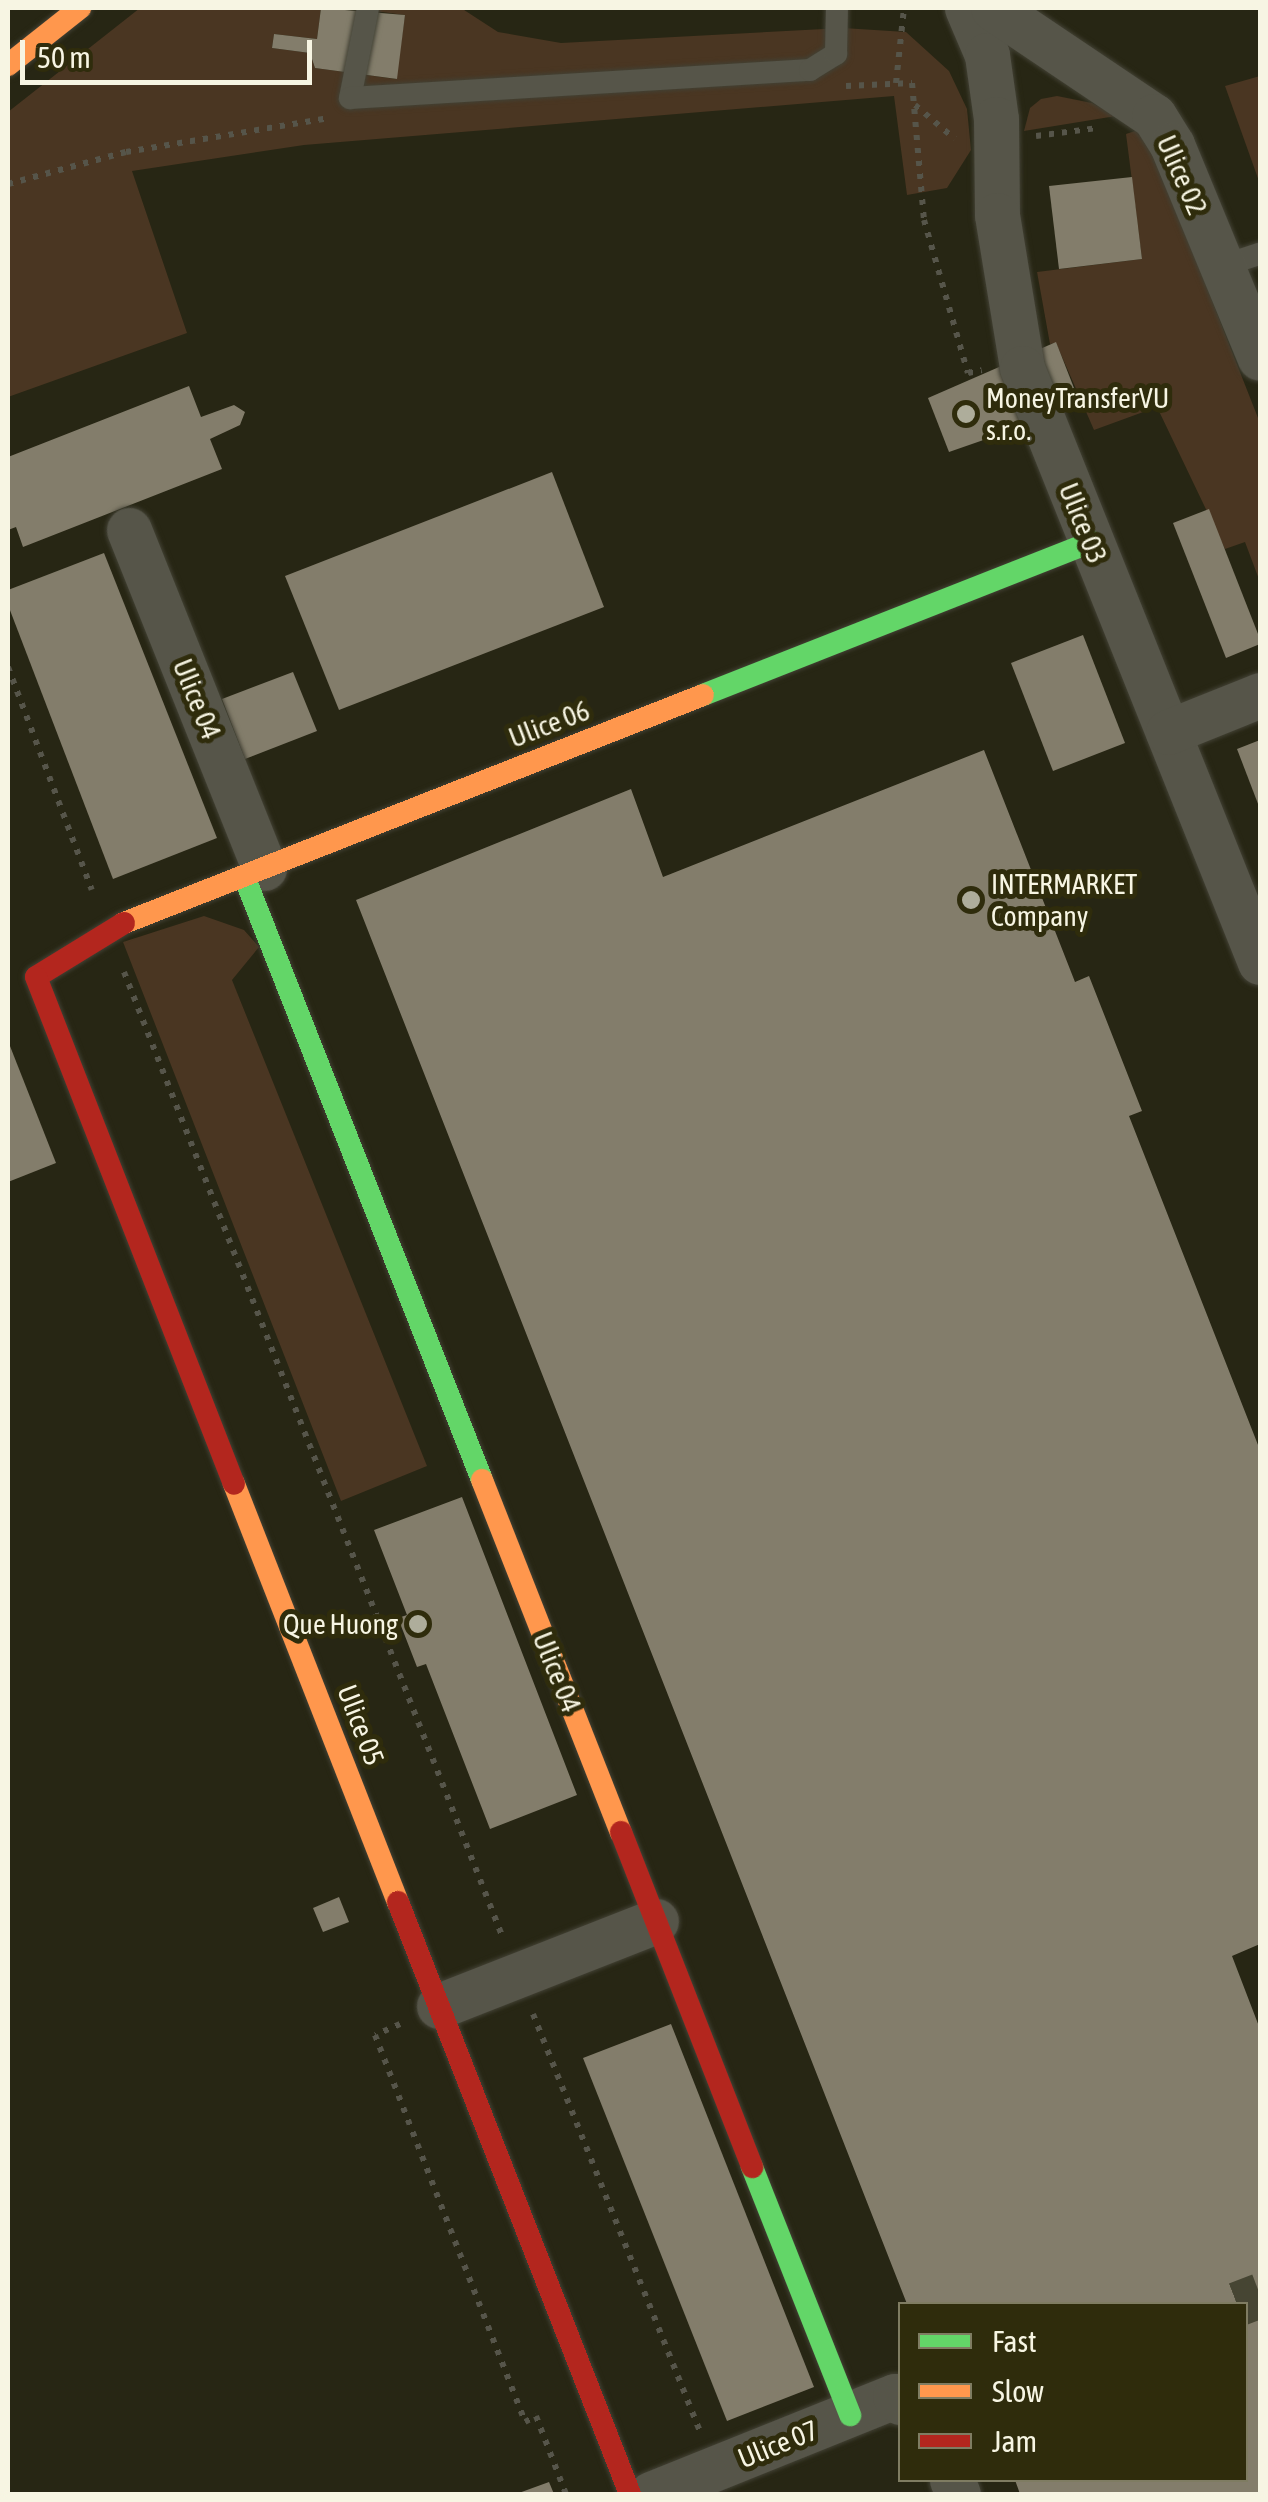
<!DOCTYPE html>
<html>
<head>
<meta charset="utf-8">
<style>
	body { margin:0 }
	#map { position:relative; width:1268px; height:2502px; overflow:hidden; background:#272614; font-family:"Asap Condensed",sans-serif }
	div>[style] { position:absolute }
	[style*='--x'] { left:calc(var(--x)*1px); top:calc(var(--y)*1px); width:calc(var(--w)*1px); rotate:calc(var(--a)*1deg) }
	.green>* { inset:0; background:#4a3622 }
	.building>* { inset:0; background:#837d6b }
	.street-tunnel>* { height:45px; margin-top:-22.5px; transform-origin:0; background:repeating-linear-gradient(90deg,#464533 0 45px,transparent 0 67px) }
	.path>* { height:6px; margin-top:-3px; transform-origin:0; background:repeating-linear-gradient(90deg,#56554a 0 5px,transparent 0 13px) }
	.roads { filter:drop-shadow(0 0 2px #424134) drop-shadow(0 0 2px #424134) }
	.lane>* { height:22px; margin:-11px; padding:0 11px; transform-origin:11px; border-radius:11px; background:#565549 }
	.street>* { height:45px; margin:-22.5px; padding:0 22.5px; transform-origin:22.5px; border-radius:22.5px; background:#565549 }
	.fast>* { height:22px; margin:-11px; padding:0 11px; transform-origin:11px; border-radius:11px; background:#63d668 }
	.slow>* { height:22px; margin:-11px; padding:0 11px; transform-origin:11px; border-radius:11px; background:#ff974d }
	.jam>* { height:22px; margin:-11px; padding:0 11px; transform-origin:11px; border-radius:11px; background:#b3261e }
	.dots>* { width:28px; height:28px; translate:-50% -50%; box-sizing:border-box; border:5px solid #2f2c0c; border-radius:50% }
	span { translate:-50% -50%; white-space:nowrap; text-align:center; line-height:1.15; -webkit-text-stroke:10px #2f2c0c; paint-order:stroke }
	.street-label { font-size:28px; color:#f7f5e3 }
	.poi-label { font-size:28px; color:#f7f5e3 }
	.left { translate:0 -50%; text-align:left }
	.right { translate:-100% -50%; text-align:right }
	.frame { position:absolute; inset:0; border:10px solid #f7f5e3; pointer-events:none }
	.legend { position:absolute; left:898px; top:2302px; width:350px; height:180px; box-sizing:border-box; background:#2f2c0c; border:2px solid #7f7c62; margin:0; padding:12px 18px; list-style:none; font-size:30px; color:#f7f5e3 }
	.legend li { display:flex; align-items:center; gap:20px; height:50px }
	.legend b { width:50px; border:2px solid #7f7c62 }
	.scale { position:absolute; left:20px; top:40px; width:292px; height:45px; box-sizing:border-box; border:5px solid #f7f5e3; border-top:0; padding-left:12px; font-size:30px; line-height:35px; white-space:nowrap; color:#f7f5e3; -webkit-text-stroke:8px #2f2c0c; paint-order:stroke }
</style>
</head>
<body>
<div id="map">
	<div class="green">
		<div style="clip-path:polygon(140px 8px,321px 8px,317px 39px,274px 34px,272px 48px,310px 53px,315px 68px,396px 79px,405px 15px,350px 8px,461px 8px,498px 32px,561px 43px,843px 28px,906px 32px,949px 71px,967px 109px,971px 150px,947px 188px,907px 195px,894px 96px,304px 145px,132px 171px,187px 333px,8px 397px,8px 112px)"></div>
		<div style="clip-path:polygon(1260px 76px,1260px 184px,1225px 86px)"></div>
		<div style="clip-path:polygon(1057px 96px,1092px 103px,1116px 116px,1024px 131px,1030px 108px,1041px 99px)"></div>
		<div style="clip-path:polygon(1138px 130px,1150px 143px,1260px 423px,1260px 582px,1245px 542px,1225px 549px,1157px 407px,1094px 430px,1056px 343px,1050px 344px,1037px 272px,1142px 259px,1126px 134px)"></div>
		<div style="clip-path:polygon(204px 916px,244px 930px,259px 947px,232px 980px,427px 1466px,341px 1501px,123px 942px)"></div>
	</div>
	<div class="building">
		<div style="clip-path:polygon(321px 8px,405px 15px,397px 79px,315px 68px,310px 53px,272px 48px,274px 34px,317px 39px)"></div>
		<div style="clip-path:polygon(1132px 177px,1142px 259px,1059px 269px,1049px 186px)"></div>
		<div style="clip-path:polygon(1056px 342px,1081px 406px,949px 452px,928px 398px)"></div>
		<div style="clip-path:polygon(189px 386px,201px 417px,234px 405px,245px 412px,240px 425px,210px 439px,222px 469px,23px 547px,16px 527px,8px 530px,8px 457px)"></div>
		<div style="clip-path:polygon(552px 472px,604px 607px,339px 710px,285px 576px)"></div>
		<div style="clip-path:polygon(1209px 509px,1260px 639px,1260px 644px,1226px 658px,1173px 523px)"></div>
		<div style="clip-path:polygon(104px 553px,217px 838px,113px 879px,8px 605px,8px 590px)"></div>
		<div style="clip-path:polygon(1083px 635px,1125px 743px,1053px 771px,1011px 663px)"></div>
		<div style="clip-path:polygon(293px 672px,317px 731px,245px 759px,222px 699px)"></div>
		<div style="clip-path:polygon(1260px 740px,1260px 809px,1237px 749px)"></div>
		<div style="clip-path:polygon(984px 750px,1075px 982px,1089px 976px,1142px 1111px,1129px 1116px,1260px 1450px,1260px 1944px,1232px 1956px,1260px 2029px,1260px 2494px,1020px 2494px,1015px 2480px,1246px 2480px,1246px 2304px,907px 2304px,356px 900px,631px 789px,663px 877px)"></div>
		<div style="clip-path:polygon(8px 1041px,56px 1163px,8px 1182px)"></div>
		<div style="clip-path:polygon(462px 1497px,577px 1795px,490px 1829px,426px 1664px,417px 1667px,398px 1618px,407px 1615px,374px 1530px)"></div>
		<div style="clip-path:polygon(339px 1897px,349px 1922px,323px 1932px,313px 1908px)"></div>
		<div style="clip-path:polygon(671px 2024px,814px 2387px,727px 2421px,583px 2058px)"></div>
		<div style="clip-path:polygon(549px 2482px,554px 2494px,516px 2494px)"></div>
	</div>
	<div class="street-tunnel">
		<div style="--x:1237;--y:2304;--w:25;--a:-21"></div>
	</div>
	<div class="path">
		<div style="--x:896;--y:83;--w:75;--a:-83.9"></div>
		<div style="--x:846;--y:86;--w:66;--a:-2.6"></div>
		<div style="--x:912;--y:83;--w:138;--a:85"></div>
		<div style="--x:924;--y:220;--w:159;--a:74"></div>
		<div style="--x:968;--y:373;--w:14;--a:-12"></div>
		<div style="--x:915;--y:105;--w:52;--a:40.4"></div>
		<div style="--x:1036;--y:136;--w:63;--a:-7.4"></div>
		<div style="--x:8;--y:184;--w:122;--a:-15.2"></div>
		<div style="--x:126;--y:152;--w:206;--a:-9.5"></div>
		<div style="--x:8;--y:667;--w:238;--a:69.4"></div>
		<div style="--x:124;--y:972;--w:1038;--a:68.58"></div>
		<div style="--x:533;--y:2014;--w:448;--a:68.2"></div>
		<div style="--x:400;--y:2024;--w:27;--a:156"></div>
		<div style="--x:375;--y:2035;--w:415;--a:68.8"></div>
		<div style="--x:525;--y:2422;--w:13;--a:-29"></div>
		<div style="--x:536;--y:2416;--w:84;--a:69"></div>
	</div>
	<div class="roads">
		<div class="lane">
			<div style="--x:368;--y:8;--w:92;--a:101.3"></div>
			<div style="--x:350;--y:98;--w:461;--a:-3.5"></div>
			<div style="--x:810;--y:70;--w:31;--a:-32"></div>
			<div style="--x:836;--y:54;--w:46;--a:-88.8"></div>
			<div style="--x:1222;--y:266;--w:40;--a:-18"></div>
		</div>
		<div class="street">
			<div style="--x:967;--y:8;--w:51;--a:66.9"></div>
			<div style="--x:987;--y:55;--w:65;--a:82"></div>
			<div style="--x:996;--y:119;--w:96;--a:89.4"></div>
			<div style="--x:997;--y:215;--w:155;--a:80.7"></div>
			<div style="--x:1022;--y:368;--w:640;--a:68.17"></div>
			<div style="--x:993;--y:8;--w:194;--a:33.9"></div>
			<div style="--x:1154;--y:116;--w:34;--a:58"></div>
			<div style="--x:1172;--y:145;--w:230;--a:67.6"></div>
			<div style="--x:129;--y:530;--w:364;--a:68.2"></div>
			<div style="--x:1168;--y:732;--w:99;--a:-21.9"></div>
			<div style="--x:439;--y:2006;--w:233;--a:-21.4"></div>
			<div style="--x:952;--y:2480;--w:15;--a:67"></div>
			<div style="--x:651;--y:2494;--w:263;--a:-21.9"></div>
			<div style="--x:895;--y:2396;--w:8;--a:50"></div>
		</div>
		<div class="fast">
			<div style="--x:703;--y:695;--w:417;--a:-21.5"></div>
			<div style="--x:244;--y:876;--w:649;--a:68.49"></div>
			<div style="--x:752;--y:2167;--w:267;--a:68.4"></div>
		</div>
		<div class="slow">
			<div style="--x:8;--y:65;--w:92;--a:-38.4"></div>
			<div style="--x:124;--y:923;--w:622;--a:-21.49"></div>
			<div style="--x:482;--y:1480;--w:378;--a:68.5"></div>
			<div style="--x:234;--y:1484;--w:449;--a:68.6"></div>
		</div>
		<div class="jam">
			<div style="--x:124;--y:923;--w:103;--a:148.5"></div>
			<div style="--x:36;--y:977;--w:544;--a:68.67"></div>
			<div style="--x:621;--y:1832;--w:360;--a:68.6"></div>
			<div style="--x:398;--y:1902;--w:636;--a:68.6"></div>
		</div>
	</div>
	<div class="dots">
		<div style="left:966px;top:414px;background:#aead9b"></div>
		<div style="left:971px;top:900px;background:#aead9b"></div>
		<div style="left:418px;top:1624px;background:#aead9b"></div>
	</div>
	<div class="street-label">
		<span style="left:1182px;top:175px;rotate:66deg">Ulice 02</span>
		<span style="left:1083px;top:523px;rotate:68deg">Ulice 03</span>
		<span style="left:197px;top:699px;rotate:68deg">Ulice 04</span>
		<span style="left:549px;top:724px;rotate:-21deg">Ulice 06</span>
		<span style="left:557px;top:1672px;rotate:68deg">Ulice 04</span>
		<span style="left:361px;top:1725px;rotate:69deg">Ulice 05</span>
		<span style="left:778px;top:2444px;rotate:-22deg">Ulice 07</span>
	</div>
	<div class="poi-label">
		<span class="left" style="left:986px;top:414px">MoneyTransferVU<br>s.r.o.</span>
		<span class="left" style="left:991px;top:900px">INTERMARKET<br>Company</span>
		<span class="right" style="left:398px;top:1624px">Que Huong</span>
	</div>
	<div class="frame"></div>
	<ul class="legend">
	<li><b style="height:12px;background:#63d668"></b>Fast</li>
	<li><b style="height:12px;background:#ff974d"></b>Slow</li>
	<li><b style="height:12px;background:#b3261e"></b>Jam</li>
	</ul>
	<div class="scale">50 m</div>
</div>
</body>
</html>
